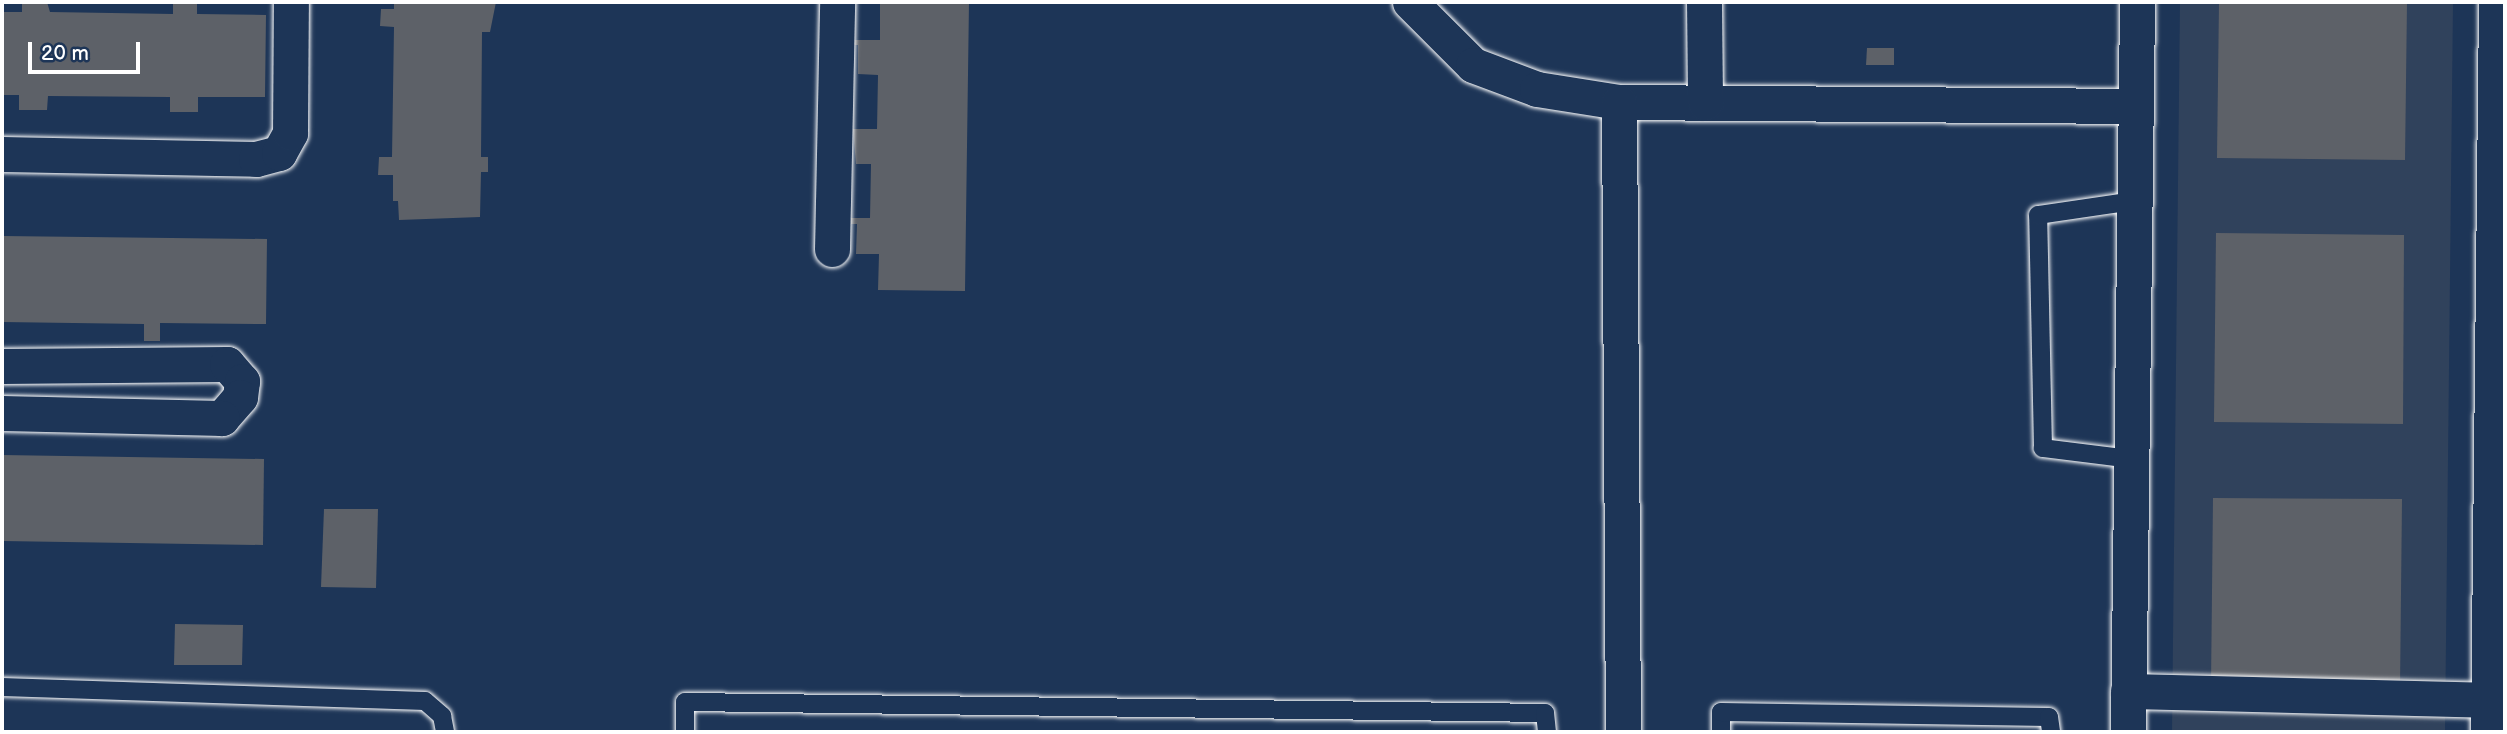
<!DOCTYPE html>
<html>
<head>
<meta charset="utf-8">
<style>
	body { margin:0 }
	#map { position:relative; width:2507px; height:734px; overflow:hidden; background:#1d3557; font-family:"Balsamiq Sans",sans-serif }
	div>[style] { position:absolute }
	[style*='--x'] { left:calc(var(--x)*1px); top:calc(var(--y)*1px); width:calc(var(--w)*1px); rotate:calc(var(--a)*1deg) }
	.built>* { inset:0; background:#30425c }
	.building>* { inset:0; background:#5d6168 }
	.roads { filter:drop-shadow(0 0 2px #fff) drop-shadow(0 0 2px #fff) }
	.lane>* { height:18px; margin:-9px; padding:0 9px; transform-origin:9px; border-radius:9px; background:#1d3557 }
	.street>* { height:35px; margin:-17.5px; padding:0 17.5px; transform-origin:17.5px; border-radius:17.5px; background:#1d3557 }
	span { translate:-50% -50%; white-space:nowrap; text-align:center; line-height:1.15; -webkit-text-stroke:5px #1d3557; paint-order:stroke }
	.frame { position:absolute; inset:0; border:4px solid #fff; pointer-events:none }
	.scale { position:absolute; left:28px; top:42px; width:112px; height:32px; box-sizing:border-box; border:4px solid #fff; border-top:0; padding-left:9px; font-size:21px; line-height:24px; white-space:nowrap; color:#fff; -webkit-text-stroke:5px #1d3557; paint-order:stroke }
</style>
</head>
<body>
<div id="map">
	<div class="built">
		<div style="clip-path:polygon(2180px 2px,2453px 2px,2445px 732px,2172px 732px)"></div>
	</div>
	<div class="building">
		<div style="clip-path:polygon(22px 2px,47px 2px,50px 12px,173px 14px,173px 2px,197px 2px,197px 14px,266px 15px,265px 97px,198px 97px,198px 112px,170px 112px,170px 97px,48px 96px,47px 110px,19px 110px,19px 95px,2px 95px,2px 12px,22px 12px)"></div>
		<div style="clip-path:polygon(394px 2px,496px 2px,490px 32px,482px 32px,481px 157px,488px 157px,488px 172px,481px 172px,480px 217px,399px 220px,398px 201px,393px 201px,393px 175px,378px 175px,379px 157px,392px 157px,394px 27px,380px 26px,381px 9px,394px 9px)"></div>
		<div style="clip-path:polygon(880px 2px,969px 2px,965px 291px,878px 290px,879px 254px,856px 254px,857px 224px,851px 224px,851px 218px,870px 218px,871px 164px,856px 164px,853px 129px,877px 129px,878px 75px,858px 74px,858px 45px,852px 45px,852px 40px,880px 40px)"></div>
		<div style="clip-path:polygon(2219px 2px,2407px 2px,2405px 160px,2217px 158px)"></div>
		<div style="clip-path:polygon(1867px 48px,1894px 48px,1894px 65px,1866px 65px)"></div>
		<div style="clip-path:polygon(2216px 233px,2404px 235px,2403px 424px,2214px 422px)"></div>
		<div style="clip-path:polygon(2px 236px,267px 239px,266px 324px,160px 323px,160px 341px,144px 341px,144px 324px,2px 322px)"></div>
		<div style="clip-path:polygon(2px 455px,264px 459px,263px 545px,2px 541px)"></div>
		<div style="clip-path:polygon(2213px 498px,2402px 499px,2400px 687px,2211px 686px)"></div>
		<div style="clip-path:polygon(324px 509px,378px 509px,376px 588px,321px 587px)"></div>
		<div style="clip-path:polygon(175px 624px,243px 625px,242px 665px,174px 665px)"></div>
	</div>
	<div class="roads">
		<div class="lane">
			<div style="--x:2131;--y:459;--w:89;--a:-172.9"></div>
			<div style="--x:2043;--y:448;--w:233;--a:-91.2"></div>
			<div style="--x:2038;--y:215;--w:97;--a:-8.3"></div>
			<div style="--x:2;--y:687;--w:423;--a:1.9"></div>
			<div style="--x:425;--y:701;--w:23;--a:41"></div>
			<div style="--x:442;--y:716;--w:16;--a:79"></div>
			<div style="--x:685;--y:732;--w:30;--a:-90"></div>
			<div style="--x:685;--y:702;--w:860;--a:0.73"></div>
			<div style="--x:1545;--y:713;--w:19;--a:84"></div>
			<div style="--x:1721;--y:732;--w:20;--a:-90"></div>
			<div style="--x:1721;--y:712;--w:328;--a:0.9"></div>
			<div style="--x:2049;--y:717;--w:15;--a:82"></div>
		</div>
		<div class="street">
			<div style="--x:1410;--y:2;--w:89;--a:45"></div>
			<div style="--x:1473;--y:65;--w:68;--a:20.6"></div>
			<div style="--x:1537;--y:89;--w:83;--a:9"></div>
			<div style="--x:1619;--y:102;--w:517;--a:0.44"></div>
			<div style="--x:1704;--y:2;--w:101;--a:89.4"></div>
			<div style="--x:1619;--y:102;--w:630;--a:89.64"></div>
			<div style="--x:2;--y:154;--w:254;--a:1.1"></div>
			<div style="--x:256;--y:159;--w:24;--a:-15"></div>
			<div style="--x:279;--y:153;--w:23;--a:-61"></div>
			<div style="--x:290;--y:133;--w:131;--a:-89.6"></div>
			<div style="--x:832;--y:249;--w:247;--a:-88.8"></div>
			<div style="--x:2;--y:366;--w:225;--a:-0.5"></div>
			<div style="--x:227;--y:364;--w:23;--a:49"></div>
			<div style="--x:242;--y:381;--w:16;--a:97"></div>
			<div style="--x:240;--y:397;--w:28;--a:131"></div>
			<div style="--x:222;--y:418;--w:220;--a:-178.7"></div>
			<div style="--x:2128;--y:691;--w:360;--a:1.4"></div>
			<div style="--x:2128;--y:732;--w:730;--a:-89.29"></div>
			<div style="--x:2488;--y:732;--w:730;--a:-89.37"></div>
		</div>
	</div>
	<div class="frame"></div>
	<div class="scale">20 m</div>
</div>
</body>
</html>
